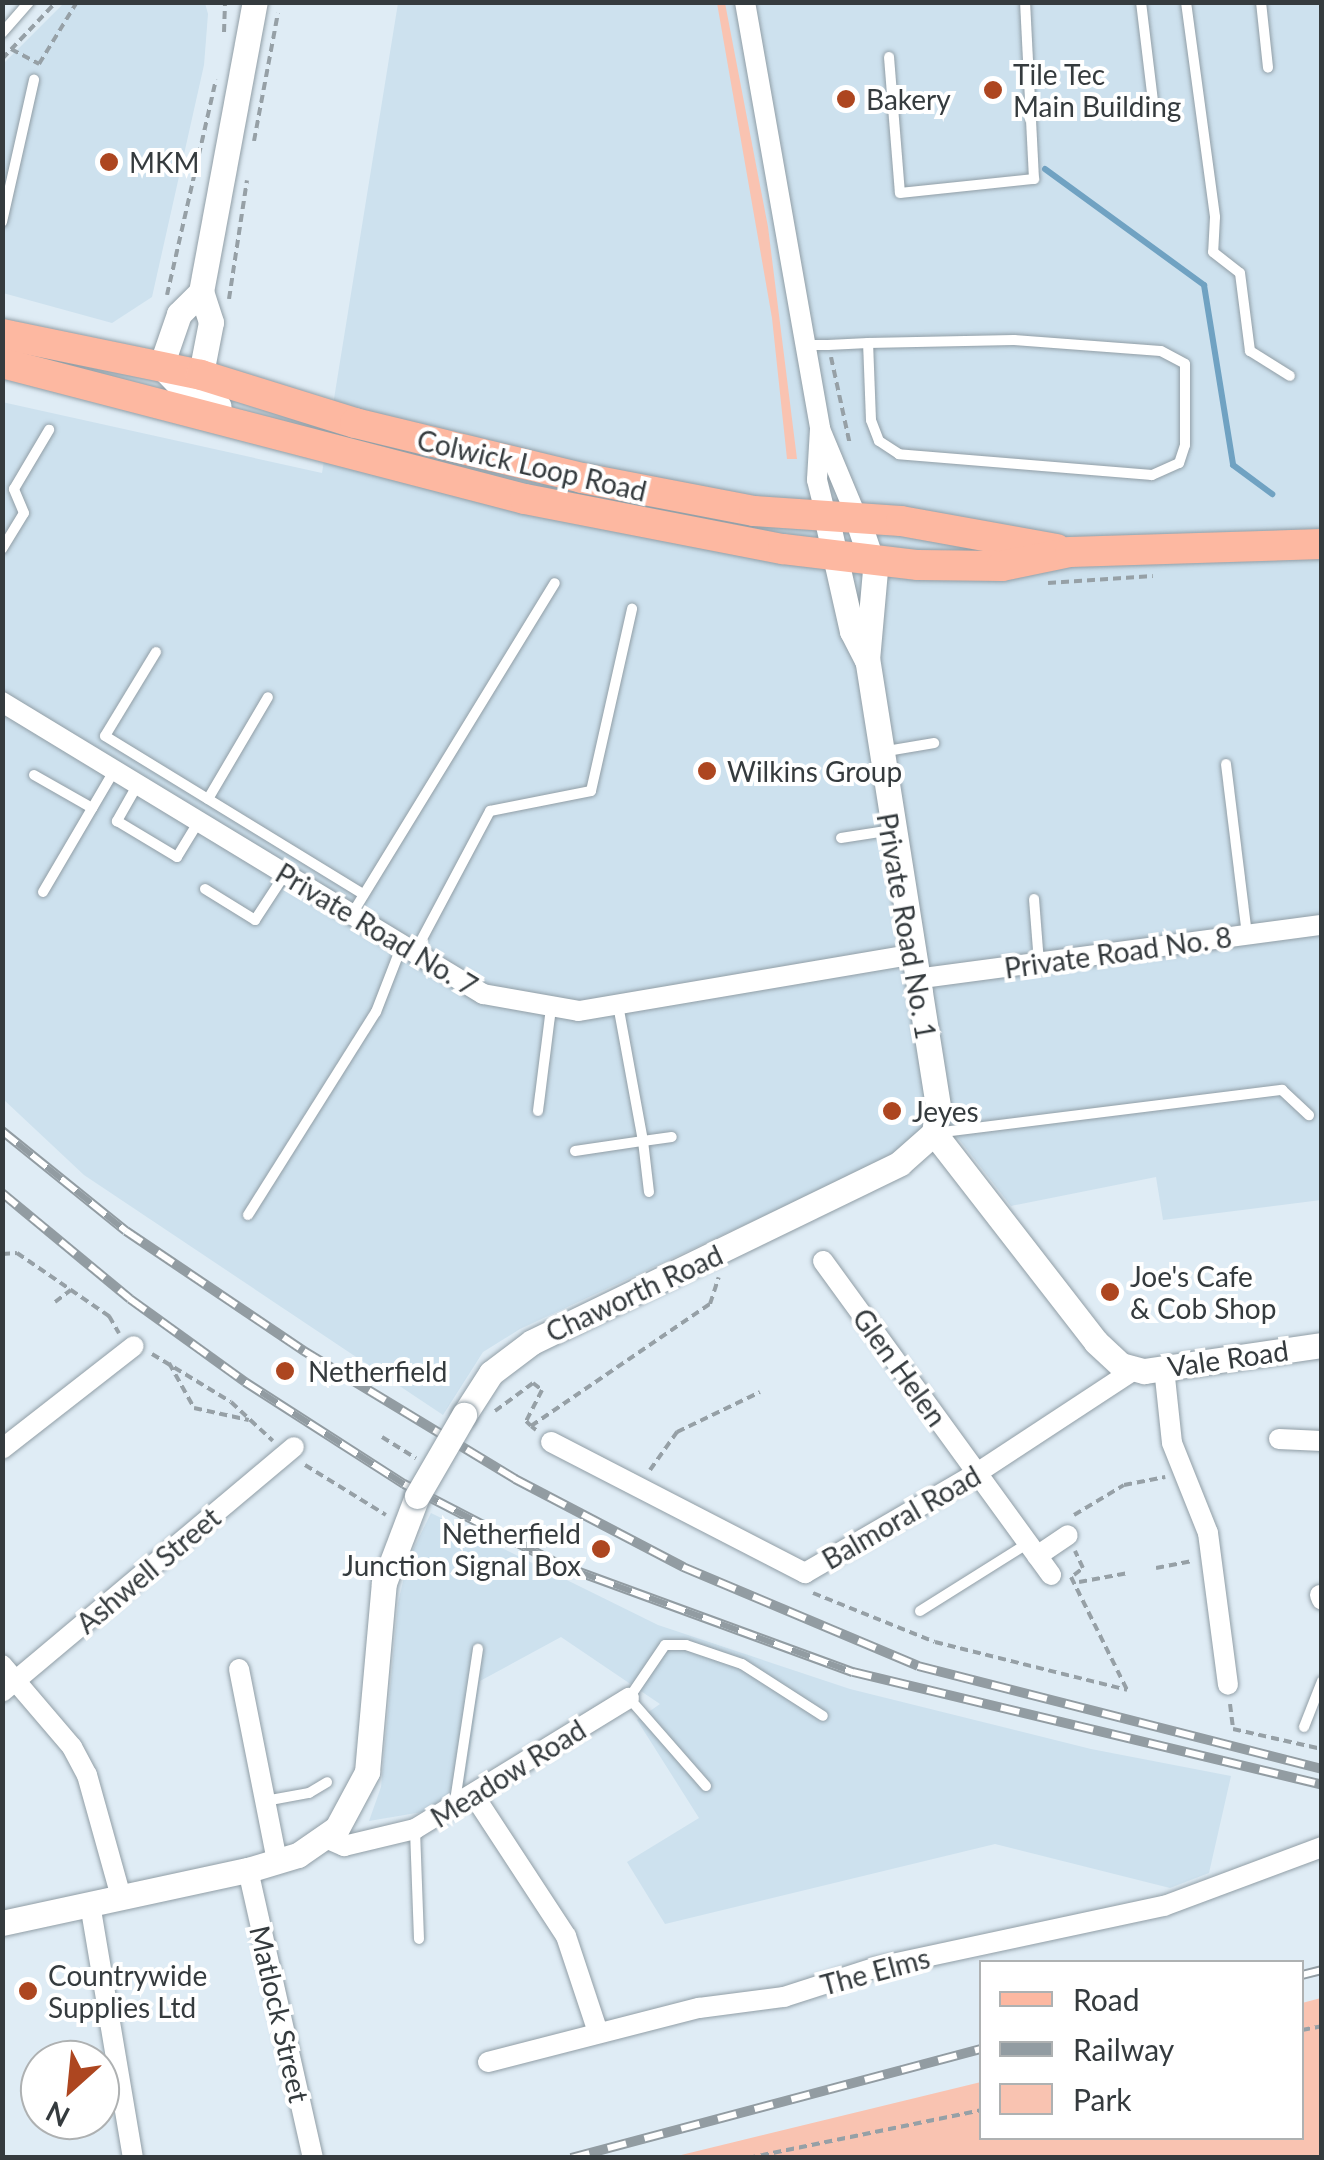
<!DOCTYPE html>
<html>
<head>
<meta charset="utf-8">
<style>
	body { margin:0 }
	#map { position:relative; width:1324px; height:2160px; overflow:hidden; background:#dfecf5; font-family:Lato,sans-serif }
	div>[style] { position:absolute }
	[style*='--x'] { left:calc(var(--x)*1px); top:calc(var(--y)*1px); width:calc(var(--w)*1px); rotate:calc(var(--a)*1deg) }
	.built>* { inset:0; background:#cde1ee }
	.green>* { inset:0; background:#f9c3b1 }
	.stream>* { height:6px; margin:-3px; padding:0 3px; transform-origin:3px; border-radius:3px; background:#70a2c2 }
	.path>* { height:4px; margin-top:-2px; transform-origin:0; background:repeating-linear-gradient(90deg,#96a0a6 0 8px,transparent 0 13px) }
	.roads { filter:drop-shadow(0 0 2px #919ea6) drop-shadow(0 0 2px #919ea6) }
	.service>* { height:10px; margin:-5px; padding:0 5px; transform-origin:5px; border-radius:5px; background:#fff }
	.minor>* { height:20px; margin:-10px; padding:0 10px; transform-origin:10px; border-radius:10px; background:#fff }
	.tertiary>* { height:25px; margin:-12.5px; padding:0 12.5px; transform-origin:12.5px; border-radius:12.5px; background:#fff }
	.primary>* { height:30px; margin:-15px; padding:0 15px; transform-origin:15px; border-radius:15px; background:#fdb8a1 }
	.rail>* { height:10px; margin-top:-5px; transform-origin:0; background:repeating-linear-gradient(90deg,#fff 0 19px,#929ca2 0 38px); box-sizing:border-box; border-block:2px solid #929ca2 }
	.bridges { filter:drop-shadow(0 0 2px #919ea6) drop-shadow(0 0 2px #919ea6) }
	.tertiary-bridge>* { height:25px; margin:-12.5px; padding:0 12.5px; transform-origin:12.5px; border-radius:12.5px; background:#fff }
	.dots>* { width:28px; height:28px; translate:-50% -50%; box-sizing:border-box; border:5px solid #fff; border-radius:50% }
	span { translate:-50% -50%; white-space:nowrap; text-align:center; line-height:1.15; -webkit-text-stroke:8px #fff; paint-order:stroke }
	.poi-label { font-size:28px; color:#353b3e }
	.left { translate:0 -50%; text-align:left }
	.right { translate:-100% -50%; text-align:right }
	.street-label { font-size:28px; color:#353b3e }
	.frame { position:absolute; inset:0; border:5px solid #353b3e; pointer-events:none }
	.legend { position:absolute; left:979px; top:1960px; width:325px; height:180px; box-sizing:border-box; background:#fff; border:2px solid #aeb1b2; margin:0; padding:12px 18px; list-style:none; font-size:30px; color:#353b3e }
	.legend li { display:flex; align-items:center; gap:20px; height:50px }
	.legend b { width:50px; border:2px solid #aeb1b2 }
	.north { position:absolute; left:20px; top:2040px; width:100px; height:100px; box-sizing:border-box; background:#fff; border:2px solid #aeb1b2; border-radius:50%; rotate:207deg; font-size:28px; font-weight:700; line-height:40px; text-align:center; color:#353b3e }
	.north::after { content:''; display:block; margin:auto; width:35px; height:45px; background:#ad4620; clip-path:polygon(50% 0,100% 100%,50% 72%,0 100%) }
</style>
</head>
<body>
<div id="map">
	<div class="built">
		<div style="clip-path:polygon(64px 3px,205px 3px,208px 14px,204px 65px,152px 297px,112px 323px,3px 293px,2px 65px)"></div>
		<div style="clip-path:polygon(398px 3px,1321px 3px,1321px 1200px,1163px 1220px,1156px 1177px,1011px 1206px,951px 1129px,520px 1329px,483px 1352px,443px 1415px,84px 1175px,3px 1099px,2px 402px,322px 473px)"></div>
		<div style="clip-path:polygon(431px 1513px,658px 1625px,850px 1689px,1091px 1749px,1231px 1776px,1209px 1873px,1170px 1888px,995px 1844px,665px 1924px,627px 1862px,699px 1818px,637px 1720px,660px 1704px,561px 1637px,480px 1681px,465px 1785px,422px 1812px,369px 1821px,381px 1787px,398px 1603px,408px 1560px)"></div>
	</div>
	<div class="green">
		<div style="clip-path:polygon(717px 3px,725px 3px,768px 227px,797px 459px,787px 459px,772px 318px)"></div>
		<div style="clip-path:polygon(1321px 1998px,1321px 2157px,673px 2157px,981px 2082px,982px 2138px,1302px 2138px,1302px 2003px)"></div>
	</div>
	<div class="stream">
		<div style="--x:1045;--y:169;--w:197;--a:36.1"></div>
		<div style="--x:1204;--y:285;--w:182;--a:80.8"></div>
		<div style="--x:1233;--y:465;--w:49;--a:36.6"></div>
	</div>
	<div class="path">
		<div style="--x:224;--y:32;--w:30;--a:-88"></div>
		<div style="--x:11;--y:49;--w:32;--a:28"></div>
		<div style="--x:39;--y:64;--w:73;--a:-58.5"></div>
		<div style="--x:2;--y:59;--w:79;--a:-46.5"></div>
		<div style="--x:254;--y:141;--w:130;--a:-79.4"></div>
		<div style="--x:167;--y:295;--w:221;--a:-77.2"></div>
		<div style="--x:229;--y:299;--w:120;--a:-81.4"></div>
		<div style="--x:831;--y:357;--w:90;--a:77.8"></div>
		<div style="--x:1048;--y:583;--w:105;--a:-3.8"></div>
		<div style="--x:2;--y:1254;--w:15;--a:-4"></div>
		<div style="--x:17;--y:1253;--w:112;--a:34.4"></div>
		<div style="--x:109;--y:1316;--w:20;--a:60"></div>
		<div style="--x:55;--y:1302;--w:20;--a:-37"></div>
		<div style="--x:152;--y:1354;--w:92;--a:31.3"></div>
		<div style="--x:231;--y:1402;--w:57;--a:42.9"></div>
		<div style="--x:169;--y:1363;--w:51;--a:60.9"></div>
		<div style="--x:194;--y:1408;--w:56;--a:12.3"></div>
		<div style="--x:495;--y:1411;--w:47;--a:-36.4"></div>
		<div style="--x:533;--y:1383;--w:11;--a:38"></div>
		<div style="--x:542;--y:1390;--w:35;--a:117"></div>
		<div style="--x:526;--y:1421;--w:7;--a:45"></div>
		<div style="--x:536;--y:1430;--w:6;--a:-141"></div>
		<div style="--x:531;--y:1426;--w:217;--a:-34.3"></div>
		<div style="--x:710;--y:1304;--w:28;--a:-72"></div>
		<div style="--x:382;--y:1437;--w:40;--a:32"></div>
		<div style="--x:305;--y:1465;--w:95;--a:31.7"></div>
		<div style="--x:650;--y:1470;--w:47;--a:-54.6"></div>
		<div style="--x:677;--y:1432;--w:92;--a:-25.7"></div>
		<div style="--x:1074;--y:1515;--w:58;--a:-31"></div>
		<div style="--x:1124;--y:1485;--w:42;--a:-11"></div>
		<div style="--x:1156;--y:1568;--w:37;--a:-11"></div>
		<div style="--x:1074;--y:1575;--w:11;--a:-38"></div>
		<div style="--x:1083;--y:1568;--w:19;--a:-115"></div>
		<div style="--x:1071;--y:1577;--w:126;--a:63.6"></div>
		<div style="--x:1079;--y:1582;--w:50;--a:-10.4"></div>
		<div style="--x:813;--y:1593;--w:131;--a:21.9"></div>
		<div style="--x:935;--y:1642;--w:198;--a:14"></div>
		<div style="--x:1230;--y:1704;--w:25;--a:83"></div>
		<div style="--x:1233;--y:1729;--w:91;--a:12.7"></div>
		<div style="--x:1302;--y:2030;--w:20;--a:-11"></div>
		<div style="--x:748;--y:2158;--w:239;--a:-11.6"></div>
	</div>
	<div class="roads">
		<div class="service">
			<div style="--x:1141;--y:2;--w:100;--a:83.1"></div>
			<div style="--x:1186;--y:2;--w:217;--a:82.3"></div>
			<div style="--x:1215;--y:217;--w:35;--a:93"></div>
			<div style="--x:1213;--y:252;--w:34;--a:38"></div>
			<div style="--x:1240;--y:273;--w:79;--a:82.7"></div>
			<div style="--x:1250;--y:351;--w:47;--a:32"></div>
			<div style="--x:1261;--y:2;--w:66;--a:83.9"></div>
			<div style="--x:2;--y:33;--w:41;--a:-48.9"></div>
			<div style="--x:889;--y:57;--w:136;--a:85.4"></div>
			<div style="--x:900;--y:193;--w:135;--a:-6"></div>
			<div style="--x:1034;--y:179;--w:177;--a:-92.9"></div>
			<div style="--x:2;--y:222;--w:146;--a:-77.3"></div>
			<div style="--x:807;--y:345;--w:21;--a:0"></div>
			<div style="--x:828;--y:345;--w:40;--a:-2.9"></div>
			<div style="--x:868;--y:343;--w:146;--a:-1.2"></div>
			<div style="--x:1014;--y:340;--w:147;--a:4.3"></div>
			<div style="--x:1161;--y:351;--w:27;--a:28"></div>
			<div style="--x:1185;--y:364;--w:81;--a:90"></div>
			<div style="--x:1185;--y:445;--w:19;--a:108"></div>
			<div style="--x:1179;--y:463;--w:30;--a:156"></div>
			<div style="--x:1152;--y:475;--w:254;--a:-175.3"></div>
			<div style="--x:899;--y:454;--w:24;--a:-147"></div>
			<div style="--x:879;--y:441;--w:22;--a:-111"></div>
			<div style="--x:871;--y:420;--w:77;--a:-92.2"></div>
			<div style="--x:2;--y:549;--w:42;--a:-58.6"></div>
			<div style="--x:24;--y:513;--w:26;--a:-113"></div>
			<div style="--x:14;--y:489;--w:69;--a:-59.3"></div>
			<div style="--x:156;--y:652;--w:98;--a:121.3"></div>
			<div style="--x:105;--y:736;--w:303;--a:31.5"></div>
			<div style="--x:881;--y:752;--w:54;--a:-9.6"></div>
			<div style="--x:1226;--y:764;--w:172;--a:83"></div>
			<div style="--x:34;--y:775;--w:67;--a:29.6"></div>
			<div style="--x:138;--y:784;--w:43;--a:119.6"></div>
			<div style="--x:117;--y:821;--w:70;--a:31"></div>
			<div style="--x:177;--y:857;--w:42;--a:-58.6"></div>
			<div style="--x:208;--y:799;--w:118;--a:-59.5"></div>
			<div style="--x:841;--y:838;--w:52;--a:-8.9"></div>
			<div style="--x:205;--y:889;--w:59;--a:31.8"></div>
			<div style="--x:255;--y:920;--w:55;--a:-56.9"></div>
			<div style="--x:43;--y:892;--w:140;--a:-59.6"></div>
			<div style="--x:1034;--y:899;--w:63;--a:85.5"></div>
			<div style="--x:352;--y:914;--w:388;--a:-58.5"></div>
			<div style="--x:415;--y:952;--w:160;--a:-62"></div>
			<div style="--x:490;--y:811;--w:103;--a:-11.2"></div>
			<div style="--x:591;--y:791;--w:187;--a:-77.3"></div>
			<div style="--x:538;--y:1111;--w:104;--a:-82.8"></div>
			<div style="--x:935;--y:1133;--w:350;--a:-7.1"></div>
			<div style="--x:1282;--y:1090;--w:37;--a:43"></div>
			<div style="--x:575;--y:1151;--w:69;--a:-8.4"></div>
			<div style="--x:643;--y:1141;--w:138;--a:-100.4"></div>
			<div style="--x:649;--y:1192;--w:51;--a:-96.7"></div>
			<div style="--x:643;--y:1141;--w:29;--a:-8"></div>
			<div style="--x:248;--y:1215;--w:240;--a:-57.8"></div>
			<div style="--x:376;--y:1012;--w:72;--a:-68.8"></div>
			<div style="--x:920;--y:1611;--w:126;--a:-32.1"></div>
			<div style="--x:1304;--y:1727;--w:49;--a:-68.6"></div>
			<div style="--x:706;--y:1786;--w:117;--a:-131.2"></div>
			<div style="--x:629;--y:1698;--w:64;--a:-55.8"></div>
			<div style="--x:665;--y:1645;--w:21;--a:0"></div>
			<div style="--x:686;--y:1645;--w:59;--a:18.7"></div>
			<div style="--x:742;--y:1664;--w:96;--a:32.7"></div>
			<div style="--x:265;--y:1801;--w:45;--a:-10.3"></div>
			<div style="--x:309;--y:1793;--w:21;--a:-31"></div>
			<div style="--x:455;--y:1801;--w:154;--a:-81.4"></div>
			<div style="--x:415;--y:1830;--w:109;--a:87.9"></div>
		</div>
		<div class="minor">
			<div style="--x:745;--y:2;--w:434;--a:80"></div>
			<div style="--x:820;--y:429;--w:51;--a:93.4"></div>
			<div style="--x:817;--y:480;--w:37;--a:76"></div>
			<div style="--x:820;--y:429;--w:96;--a:67.4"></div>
			<div style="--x:2;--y:702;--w:563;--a:31.26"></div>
			<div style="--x:483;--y:994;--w:97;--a:10"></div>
			<div style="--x:579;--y:1011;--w:336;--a:-9.6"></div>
			<div style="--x:915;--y:979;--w:411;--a:-7.6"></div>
			<div style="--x:823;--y:1261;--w:388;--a:54"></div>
			<div style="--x:1164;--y:1368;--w:75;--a:83.9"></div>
			<div style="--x:1172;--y:1443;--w:97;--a:68.2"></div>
			<div style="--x:1208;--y:1533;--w:153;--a:82.5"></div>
			<div style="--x:1279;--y:1439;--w:43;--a:2.7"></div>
			<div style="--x:551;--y:1442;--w:286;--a:27.3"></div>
			<div style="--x:805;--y:1573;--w:199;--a:-30.2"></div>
			<div style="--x:977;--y:1473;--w:188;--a:-33.3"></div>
			<div style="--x:2;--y:1449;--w:167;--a:-38"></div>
			<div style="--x:1037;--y:1556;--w:37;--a:-34"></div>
			<div style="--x:1320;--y:1595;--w:5;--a:68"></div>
			<div style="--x:2;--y:1665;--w:108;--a:49.5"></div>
			<div style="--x:72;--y:1747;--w:32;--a:62"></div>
			<div style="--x:87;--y:1775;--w:127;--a:74.4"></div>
			<div style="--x:239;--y:1669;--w:196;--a:78.8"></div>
			<div style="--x:2;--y:1692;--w:381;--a:-40"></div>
			<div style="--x:473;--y:1794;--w:170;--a:56.8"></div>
			<div style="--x:566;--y:1936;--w:101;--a:71.6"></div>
			<div style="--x:326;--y:1838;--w:20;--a:24"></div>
			<div style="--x:344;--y:1846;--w:73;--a:-13.5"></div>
			<div style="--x:415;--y:1829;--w:251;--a:-31.5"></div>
			<div style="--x:248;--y:1870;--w:295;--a:77.3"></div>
			<div style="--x:90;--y:1904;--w:258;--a:80.4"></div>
			<div style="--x:488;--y:2062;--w:218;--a:-14.4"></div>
			<div style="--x:699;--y:2008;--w:86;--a:-7.4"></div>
			<div style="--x:784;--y:1997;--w:95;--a:-17.9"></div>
			<div style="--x:874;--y:1968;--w:297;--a:-12.1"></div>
			<div style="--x:1164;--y:1906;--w:169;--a:-20.5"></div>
		</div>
		<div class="tertiary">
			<div style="--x:201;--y:292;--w:31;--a:135"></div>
			<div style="--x:179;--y:314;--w:55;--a:109.1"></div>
			<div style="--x:161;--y:366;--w:49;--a:45.8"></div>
			<div style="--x:195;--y:401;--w:24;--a:12"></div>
			<div style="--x:197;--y:394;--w:73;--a:-79"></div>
			<div style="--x:211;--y:322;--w:32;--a:-108"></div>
			<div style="--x:201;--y:292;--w:295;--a:-79.5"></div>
			<div style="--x:826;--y:516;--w:118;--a:77.3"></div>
			<div style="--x:852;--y:631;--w:33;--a:63"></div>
			<div style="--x:934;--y:1133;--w:264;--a:52.2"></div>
			<div style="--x:1096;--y:1342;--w:34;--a:43"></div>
			<div style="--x:1121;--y:1365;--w:24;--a:15"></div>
			<div style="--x:1144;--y:1371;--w:180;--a:-8.3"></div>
			<div style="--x:464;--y:1415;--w:50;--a:-57.3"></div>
			<div style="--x:491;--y:1373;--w:51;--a:-37.1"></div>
			<div style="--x:532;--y:1342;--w:409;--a:-25.9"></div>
			<div style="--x:900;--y:1163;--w:45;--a:-41.4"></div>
			<div style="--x:934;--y:1133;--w:27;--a:-82"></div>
			<div style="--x:938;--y:1106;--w:452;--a:-99"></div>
			<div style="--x:867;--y:660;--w:89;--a:-84.9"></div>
			<div style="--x:875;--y:571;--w:56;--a:-108.8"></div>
			<div style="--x:2;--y:1923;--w:252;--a:-12.2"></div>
			<div style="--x:248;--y:1870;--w:52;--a:-16.7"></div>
			<div style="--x:298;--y:1855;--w:47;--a:-34.7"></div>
			<div style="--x:337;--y:1828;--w:64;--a:-61.8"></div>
			<div style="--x:367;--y:1772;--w:190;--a:-84.9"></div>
			<div style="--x:384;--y:1583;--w:93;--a:-69.2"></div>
		</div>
		<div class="primary">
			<div style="--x:2;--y:334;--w:203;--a:11.6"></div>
			<div style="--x:201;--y:375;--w:161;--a:17.3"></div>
			<div style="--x:355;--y:423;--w:234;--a:13.6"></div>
			<div style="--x:582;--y:478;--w:175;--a:10.9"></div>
			<div style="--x:754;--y:511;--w:147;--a:3.9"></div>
			<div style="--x:901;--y:521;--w:158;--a:10.2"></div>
			<div style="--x:2;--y:363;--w:540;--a:14.58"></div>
			<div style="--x:525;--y:499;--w:263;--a:11"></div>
			<div style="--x:783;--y:549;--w:136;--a:6.8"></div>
			<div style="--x:918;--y:565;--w:84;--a:0.7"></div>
			<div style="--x:1002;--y:566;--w:69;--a:-11.6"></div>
			<div style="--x:1070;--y:552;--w:252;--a:-1.8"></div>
		</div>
	</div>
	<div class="rail">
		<div style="--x:2;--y:1131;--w:159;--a:38.9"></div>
		<div style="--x:126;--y:1231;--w:215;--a:34"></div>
		<div style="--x:304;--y:1351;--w:247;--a:31.2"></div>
		<div style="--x:515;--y:1479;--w:190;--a:27.6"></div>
		<div style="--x:683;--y:1567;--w:255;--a:22.8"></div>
		<div style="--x:918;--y:1666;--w:417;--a:14.3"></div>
		<div style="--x:2;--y:1193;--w:166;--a:39.6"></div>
		<div style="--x:130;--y:1299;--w:142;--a:35.8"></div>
		<div style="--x:245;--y:1382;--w:189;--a:32.7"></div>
		<div style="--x:404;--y:1484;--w:176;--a:27.4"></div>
		<div style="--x:560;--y:1565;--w:312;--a:20.1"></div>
		<div style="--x:853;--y:1672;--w:482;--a:13.5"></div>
		<div style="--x:1302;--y:1975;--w:21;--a:-14"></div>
		<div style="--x:571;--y:2158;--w:425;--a:-14.9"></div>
	</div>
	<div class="bridges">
		<div class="tertiary-bridge">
			<div style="--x:417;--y:1496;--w:94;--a:-59.9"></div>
		</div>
	</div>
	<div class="dots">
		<div style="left:993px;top:90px;background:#ad4620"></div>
		<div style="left:846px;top:99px;background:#ad4620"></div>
		<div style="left:109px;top:162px;background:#ad4620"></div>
		<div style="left:707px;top:771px;background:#ad4620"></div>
		<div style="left:892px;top:1111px;background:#ad4620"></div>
		<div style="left:1110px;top:1292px;background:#ad4620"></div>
		<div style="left:285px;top:1371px;background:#ad4620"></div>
		<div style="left:601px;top:1549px;background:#ad4620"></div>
		<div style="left:28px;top:1991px;background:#ad4620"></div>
	</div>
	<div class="poi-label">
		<span class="left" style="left:1013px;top:90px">Tile Tec<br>Main Building</span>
		<span class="left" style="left:866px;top:99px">Bakery</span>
		<span class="left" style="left:129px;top:162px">MKM</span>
		<span class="left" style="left:727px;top:771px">Wilkins Group</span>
		<span class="left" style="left:912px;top:1111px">Jeyes</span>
		<span class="left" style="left:1130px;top:1292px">Joe's Cafe<br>&amp; Cob Shop</span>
		<span class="left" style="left:308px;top:1371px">Netherfield</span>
		<span class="right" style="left:581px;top:1549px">Netherfield<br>Junction Signal Box</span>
		<span class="left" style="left:48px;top:1991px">Countrywide<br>Supplies Ltd</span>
	</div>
	<div class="street-label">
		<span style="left:532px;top:465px;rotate:13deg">Colwick Loop Road</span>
		<span style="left:907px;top:926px;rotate:80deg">Private Road No. 1</span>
		<span style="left:377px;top:929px;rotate:31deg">Private Road No. 7</span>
		<span style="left:1118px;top:952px;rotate:-8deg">Private Road No. 8</span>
		<span style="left:634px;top:1293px;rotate:-25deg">Chaworth Road</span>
		<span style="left:1228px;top:1358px;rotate:-8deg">Vale Road</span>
		<span style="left:900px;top:1367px;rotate:54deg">Glen Helen</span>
		<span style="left:901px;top:1517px;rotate:-30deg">Balmoral Road</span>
		<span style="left:148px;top:1570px;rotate:-40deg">Ashwell Street</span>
		<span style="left:508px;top:1773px;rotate:-32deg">Meadow Road</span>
		<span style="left:875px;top:1971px;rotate:-15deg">The Elms</span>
		<span style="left:280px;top:2014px;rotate:77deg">Matlock Street</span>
	</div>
	<div class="frame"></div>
	<ul class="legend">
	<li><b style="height:12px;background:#fdb8a1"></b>Road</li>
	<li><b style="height:12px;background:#929ca2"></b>Railway</li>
	<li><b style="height:28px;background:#f9c3b1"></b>Park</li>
	</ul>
	<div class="north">N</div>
</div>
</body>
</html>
